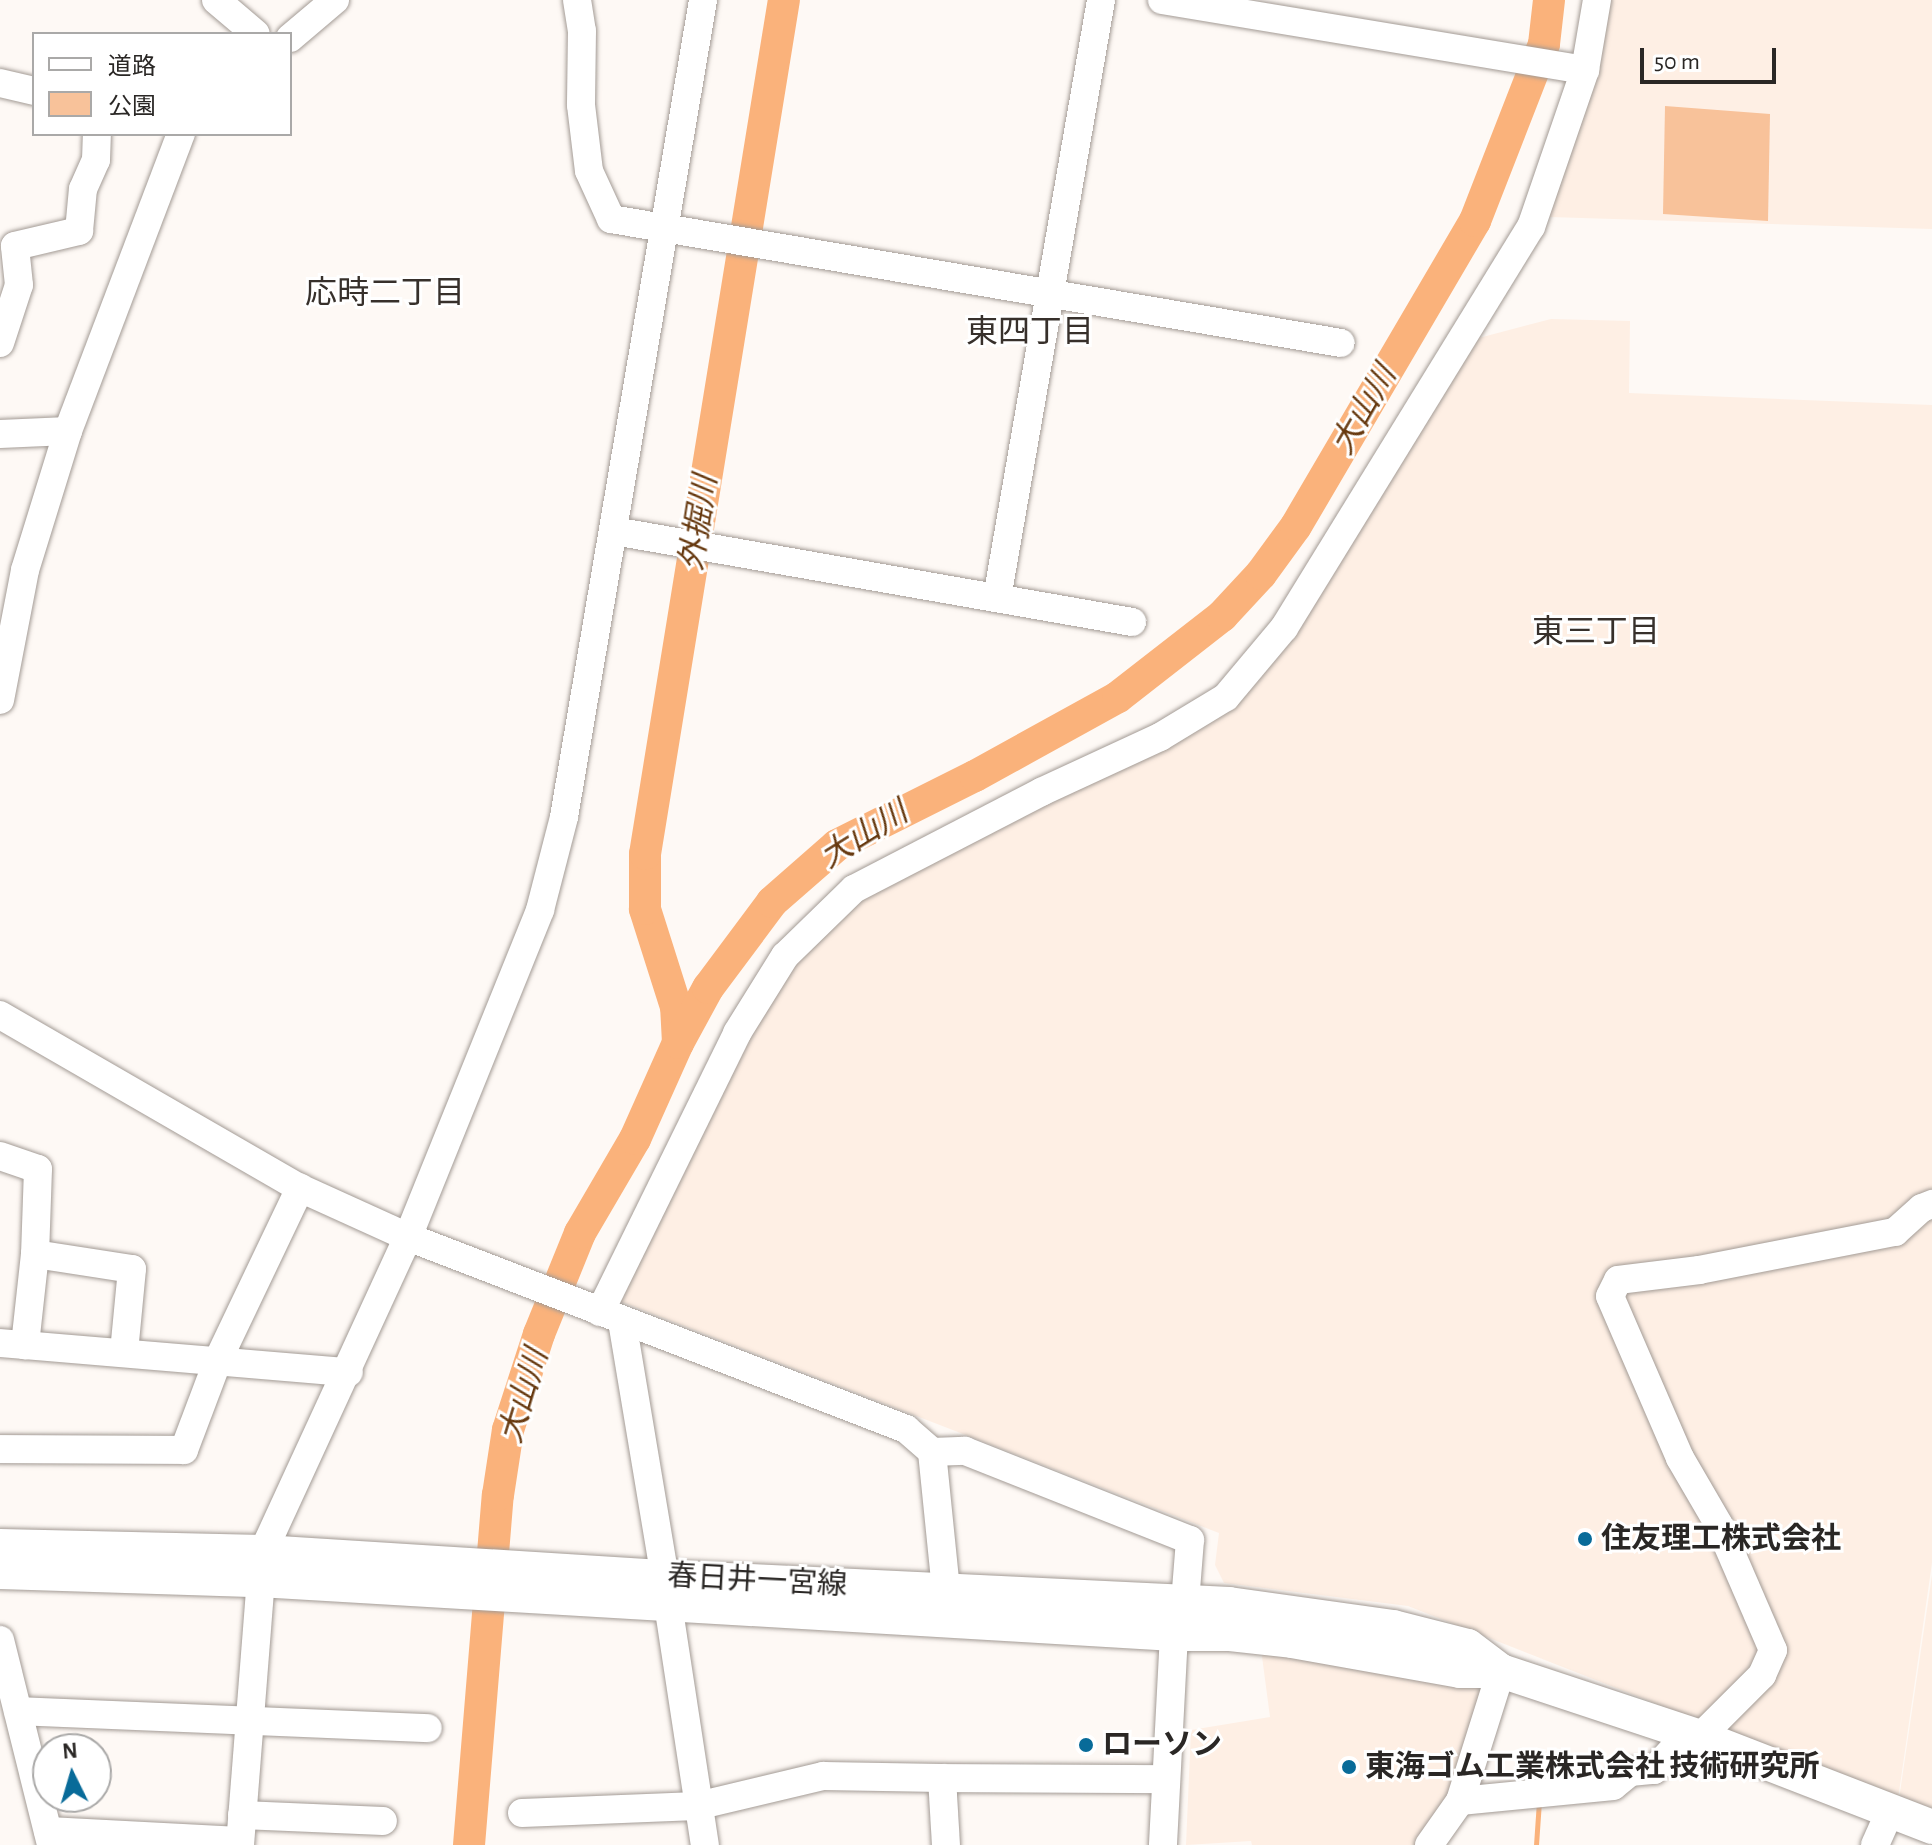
<!DOCTYPE html>
<html>
<head>
<meta charset="utf-8">
<style>
	body { margin:0 }
	#map { position:relative; width:1932px; height:1845px; overflow:hidden; background:#fef9f5; font-family:"Alegreya Sans","Noto Sans JP",sans-serif }
	div>[style] { position:absolute }
	[style*='--x'] { left:calc(var(--x)*1px); top:calc(var(--y)*1px); width:calc(var(--w)*1px); rotate:calc(var(--a)*1deg) }
	.built>* { inset:0; background:#feefe4 }
	.green>* { inset:0; background:#f8c29a }
	.stream>* { height:5px; margin:-2.5px; padding:0 2.5px; transform-origin:2.5px; border-radius:2.5px; background:#fab27b }
	.river>* { height:32px; margin:-16px; padding:0 16px; transform-origin:16px; border-radius:16px; background:#fab27b }
	.roads { filter:drop-shadow(0 0 2px #a39b95) drop-shadow(0 0 2px #a39b95) }
	.minor>* { height:28px; margin:-14px; padding:0 14px; transform-origin:14px; border-radius:14px; background:#fff }
	.major>* { height:34px; margin:-17px; padding:0 17px; transform-origin:17px; border-radius:17px; background:#fff }
	.dots>* { width:22px; height:22px; translate:-50% -50%; box-sizing:border-box; border:4px solid #fff; border-radius:50% }
	span { translate:-50% -50%; white-space:nowrap; text-align:center; line-height:1.15; -webkit-text-stroke:6px #fff; paint-order:stroke }
	.poi-label { font-size:30px; color:#2a2725; font-weight:700 }
	.left { translate:0 -50%; text-align:left }
	.street-label { font-size:30px; color:#2a2725 }
	.neighbourhood-label { font-size:32px; color:#37302b }
	.water-label { font-size:32px; color:#67390f; font-style:italic }
	.legend { position:absolute; left:32px; top:32px; width:260px; height:104px; box-sizing:border-box; background:#fff; border:2px solid #aaa9a8; margin:0; padding:10px 14px; list-style:none; font-size:24px; color:#2a2725 }
	.legend li { display:flex; align-items:center; gap:16px; height:40px }
	.legend b { width:40px; border:2px solid #aaa9a8 }
	.north { position:absolute; left:32px; top:1733px; width:80px; height:80px; box-sizing:border-box; background:#fff; border:2px solid #aaa9a8; border-radius:50%; rotate:355deg; font-size:22px; font-weight:700; line-height:32px; text-align:center; color:#2a2725 }
	.north::after { content:''; display:block; margin:auto; width:28px; height:36px; background:#086b99; clip-path:polygon(50% 0,100% 100%,50% 72%,0 100%) }
	.scale { position:absolute; left:1640px; top:48px; width:136px; height:36px; box-sizing:border-box; border:4px solid #2a2725; border-top:0; padding-left:10px; font-size:24px; line-height:28px; white-space:nowrap; color:#2a2725; -webkit-text-stroke:6px #fff; paint-order:stroke }
</style>
</head>
<body>
<div id="map">
	<div class="built">
		<div style="clip-path:polygon(1604px 0,1932px 0,1932px 229px,1550px 217px,1547px 206px)"></div>
		<div style="clip-path:polygon(1551px 319px,1630px 321px,1629px 393px,1932px 405px,1932px 1563px,1898px 1799px,1408px 1606px,1224px 1583px,1215px 1565px,1219px 1533px,614px 1299px,781px 973px,868px 894px,1229px 704px,1475px 339px)"></div>
		<div style="clip-path:polygon(1932px 1575px,1932px 1812px,1899px 1799px)"></div>
		<div style="clip-path:polygon(1261px 1649px,1479px 1682px,1483px 1699px,1457px 1786px,1418px 1845px,1252px 1845px,1251px 1841px,1186px 1845px,1191px 1730px,1270px 1717px)"></div>
	</div>
	<div class="green">
		<div style="clip-path:polygon(1665px 106px,1770px 114px,1768px 221px,1663px 214px)"></div>
	</div>
	<div class="stream">
		<div style="--x:1536;--y:1845;--w:44;--a:-86.1"></div>
	</div>
	<div class="river">
		<div style="--x:678;--y:1043;--w:36;--a:-93"></div>
		<div style="--x:676;--y:1007;--w:103;--a:-107.6"></div>
		<div style="--x:645;--y:909;--w:55;--a:-90"></div>
		<div style="--x:645;--y:854;--w:865;--a:-80.76"></div>
		<div style="--x:469;--y:1845;--w:351;--a:-85.3"></div>
		<div style="--x:498;--y:1495;--w:66;--a:-81.3"></div>
		<div style="--x:508;--y:1430;--w:101;--a:-72.1"></div>
		<div style="--x:539;--y:1334;--w:109;--a:-67.9"></div>
		<div style="--x:580;--y:1233;--w:109;--a:-59.7"></div>
		<div style="--x:635;--y:1139;--w:105;--a:-65.9"></div>
		<div style="--x:678;--y:1043;--w:63;--a:-61.4"></div>
		<div style="--x:708;--y:988;--w:107;--a:-53.3"></div>
		<div style="--x:772;--y:902;--w:86;--a:-41.2"></div>
		<div style="--x:837;--y:845;--w:154;--a:-26.6"></div>
		<div style="--x:975;--y:776;--w:163;--a:-28.9"></div>
		<div style="--x:1118;--y:697;--w:132;--a:-37.9"></div>
		<div style="--x:1222;--y:616;--w:57;--a:-47.1"></div>
		<div style="--x:1261;--y:574;--w:59;--a:-53.9"></div>
		<div style="--x:1296;--y:526;--w:354;--a:-59.6"></div>
		<div style="--x:1475;--y:221;--w:190;--a:-68.7"></div>
		<div style="--x:1544;--y:44;--w:44;--a:-83.5"></div>
	</div>
	<div class="roads">
		<div class="minor">
			<div style="--x:216;--y:0;--w:52;--a:40.4"></div>
			<div style="--x:577;--y:0;--w:31;--a:81"></div>
			<div style="--x:582;--y:31;--w:74;--a:90.8"></div>
			<div style="--x:581;--y:105;--w:66;--a:83.1"></div>
			<div style="--x:589;--y:171;--w:53;--a:65.4"></div>
			<div style="--x:611;--y:219;--w:740;--a:9.64"></div>
			<div style="--x:1162;--y:0;--w:429;--a:9.4"></div>
			<div style="--x:290;--y:38;--w:59;--a:-40.2"></div>
			<div style="--x:0;--y:83;--w:35;--a:13"></div>
			<div style="--x:0;--y:343;--w:61;--a:-71.9"></div>
			<div style="--x:19;--y:285;--w:39;--a:-96"></div>
			<div style="--x:15;--y:246;--w:66;--a:-13.2"></div>
			<div style="--x:79;--y:231;--w:42;--a:-84.6"></div>
			<div style="--x:83;--y:189;--w:32;--a:-66"></div>
			<div style="--x:96;--y:160;--w:26;--a:-88"></div>
			<div style="--x:0;--y:434;--w:68;--a:-2.5"></div>
			<div style="--x:614;--y:531;--w:526;--a:9.96"></div>
			<div style="--x:997;--y:598;--w:607;--a:-80.13"></div>
			<div style="--x:0;--y:700;--w:132;--a:-79.1"></div>
			<div style="--x:25;--y:570;--w:145;--a:-72.8"></div>
			<div style="--x:68;--y:431;--w:318;--a:-69.2"></div>
			<div style="--x:0;--y:1015;--w:346;--a:30"></div>
			<div style="--x:300;--y:1188;--w:119;--a:24.4"></div>
			<div style="--x:408;--y:1237;--w:534;--a:21.08"></div>
			<div style="--x:906;--y:1429;--w:35;--a:41"></div>
			<div style="--x:932;--y:1452;--w:140;--a:84.2"></div>
			<div style="--x:0;--y:1156;--w:40;--a:18.9"></div>
			<div style="--x:38;--y:1169;--w:85;--a:92"></div>
			<div style="--x:35;--y:1254;--w:92;--a:96.3"></div>
			<div style="--x:35;--y:1254;--w:98;--a:8.8"></div>
			<div style="--x:132;--y:1269;--w:83;--a:95.5"></div>
			<div style="--x:600;--y:1312;--w:311;--a:-63.8"></div>
			<div style="--x:737;--y:1033;--w:91;--a:-58.1"></div>
			<div style="--x:785;--y:956;--w:96;--a:-44.2"></div>
			<div style="--x:854;--y:889;--w:211;--a:-27.4"></div>
			<div style="--x:1041;--y:792;--w:131;--a:-24.8"></div>
			<div style="--x:1160;--y:737;--w:77;--a:-31.2"></div>
			<div style="--x:1226;--y:697;--w:90;--a:-50"></div>
			<div style="--x:1284;--y:628;--w:471;--a:-58.4"></div>
			<div style="--x:1531;--y:227;--w:166;--a:-71"></div>
			<div style="--x:1585;--y:70;--w:71;--a:-80.3"></div>
			<div style="--x:622;--y:1321;--w:260;--a:80.5"></div>
			<div style="--x:0;--y:1343;--w:350;--a:4.8"></div>
			<div style="--x:0;--y:1449;--w:184;--a:0.3"></div>
			<div style="--x:184;--y:1450;--w:96;--a:-69.3"></div>
			<div style="--x:218;--y:1360;--w:191;--a:-64.5"></div>
			<div style="--x:932;--y:1452;--w:33;--a:-2"></div>
			<div style="--x:965;--y:1451;--w:242;--a:21.6"></div>
			<div style="--x:1190;--y:1540;--w:62;--a:94.6"></div>
			<div style="--x:1185;--y:1602;--w:34;--a:109"></div>
			<div style="--x:1174;--y:1634;--w:211;--a:93"></div>
			<div style="--x:668;--y:1604;--w:244;--a:81.3"></div>
			<div style="--x:0;--y:1640;--w:211;--a:76"></div>
			<div style="--x:18;--y:1711;--w:410;--a:2.4"></div>
			<div style="--x:1700;--y:1737;--w:88;--a:-45"></div>
			<div style="--x:1762;--y:1675;--w:27;--a:-66"></div>
			<div style="--x:1773;--y:1650;--w:136;--a:-113.4"></div>
			<div style="--x:1719;--y:1525;--w:78;--a:-120.2"></div>
			<div style="--x:1680;--y:1458;--w:176;--a:-113.4"></div>
			<div style="--x:1610;--y:1296;--w:18;--a:-63"></div>
			<div style="--x:1618;--y:1280;--w:82;--a:-7"></div>
			<div style="--x:1699;--y:1270;--w:200;--a:-11"></div>
			<div style="--x:1895;--y:1232;--w:36;--a:-42"></div>
			<div style="--x:1922;--y:1208;--w:11;--a:-22"></div>
			<div style="--x:942;--y:1778;--w:223;--a:0.3"></div>
			<div style="--x:1460;--y:1801;--w:154;--a:-5.6"></div>
			<div style="--x:1613;--y:1786;--w:22;--a:-39"></div>
			<div style="--x:1630;--y:1772;--w:24;--a:-5"></div>
			<div style="--x:1654;--y:1770;--w:50;--a:-47.4"></div>
			<div style="--x:522;--y:1813;--w:175;--a:-2.3"></div>
			<div style="--x:697;--y:1806;--w:130;--a:-13.4"></div>
			<div style="--x:823;--y:1776;--w:119;--a:1"></div>
			<div style="--x:942;--y:1778;--w:67;--a:86.6"></div>
			<div style="--x:242;--y:1815;--w:141;--a:2.4"></div>
			<div style="--x:48;--y:1831;--w:192;--a:3"></div>
			<div style="--x:240;--y:1845;--w:294;--a:-85.5"></div>
			<div style="--x:263;--y:1552;--w:347;--a:-65.3"></div>
			<div style="--x:408;--y:1237;--w:353;--a:-68"></div>
			<div style="--x:540;--y:910;--w:96;--a:-75.5"></div>
			<div style="--x:564;--y:817;--w:829;--a:-80.34"></div>
			<div style="--x:1429;--y:1845;--w:54;--a:-54.8"></div>
			<div style="--x:1460;--y:1801;--w:136;--a:-72.5"></div>
			<div style="--x:1875;--y:1845;--w:37;--a:-66"></div>
		</div>
		<div class="major">
			<div style="--x:0;--y:1546;--w:263;--a:1.3"></div>
			<div style="--x:263;--y:1552;--w:403;--a:3.6"></div>
			<div style="--x:665;--y:1577;--w:565;--a:2.74"></div>
			<div style="--x:1229;--y:1604;--w:166;--a:8"></div>
			<div style="--x:1393;--y:1627;--w:77;--a:14.2"></div>
			<div style="--x:1468;--y:1646;--w:41;--a:37.1"></div>
			<div style="--x:0;--y:1572;--w:259;--a:1.8"></div>
			<div style="--x:259;--y:1580;--w:917;--a:3.38"></div>
			<div style="--x:1174;--y:1634;--w:56;--a:0"></div>
			<div style="--x:1230;--y:1634;--w:62;--a:6.4"></div>
			<div style="--x:1292;--y:1641;--w:171;--a:10.1"></div>
			<div style="--x:1460;--y:1671;--w:41;--a:0"></div>
			<div style="--x:1501;--y:1671;--w:210;--a:18.3"></div>
			<div style="--x:1700;--y:1737;--w:249;--a:21.2"></div>
		</div>
	</div>
	<div class="dots">
		<div style="left:1585px;top:1539px;background:#086b99"></div>
		<div style="left:1086px;top:1745px;background:#086b99"></div>
		<div style="left:1349px;top:1767px;background:#086b99"></div>
	</div>
	<div class="poi-label">
		<span class="left" style="left:1601px;top:1539px">住友理工株式会社</span>
		<span class="left" style="left:1102px;top:1745px">ローソン</span>
		<span class="left" style="left:1365px;top:1767px">東海ゴム工業株式会社 技術研究所</span>
	</div>
	<div class="street-label">
		<span style="left:757px;top:1581px;rotate:3deg">春日井一宮線</span>
	</div>
	<div class="neighbourhood-label">
		<span style="left:385px;top:293px">応時二丁目</span>
		<span style="left:1030px;top:332px">東四丁目</span>
		<span style="left:1596px;top:632px">東三丁目</span>
	</div>
	<div class="water-label">
		<span style="left:1364px;top:410px;rotate:-60deg">大山川</span>
		<span style="left:699px;top:523px;rotate:-81deg">外掘川</span>
		<span style="left:864px;top:835px;rotate:-32deg">大山川</span>
		<span style="left:524px;top:1396px;rotate:-73deg">大山川</span>
	</div>
	<ul class="legend">
	<li><b style="height:10px;background:#fff"></b>道路</li>
	<li><b style="height:22px;background:#f8c29a"></b>公園</li>
	</ul>
	<div class="north">N</div>
	<div class="scale">50 m</div>
</div>
</body>
</html>
